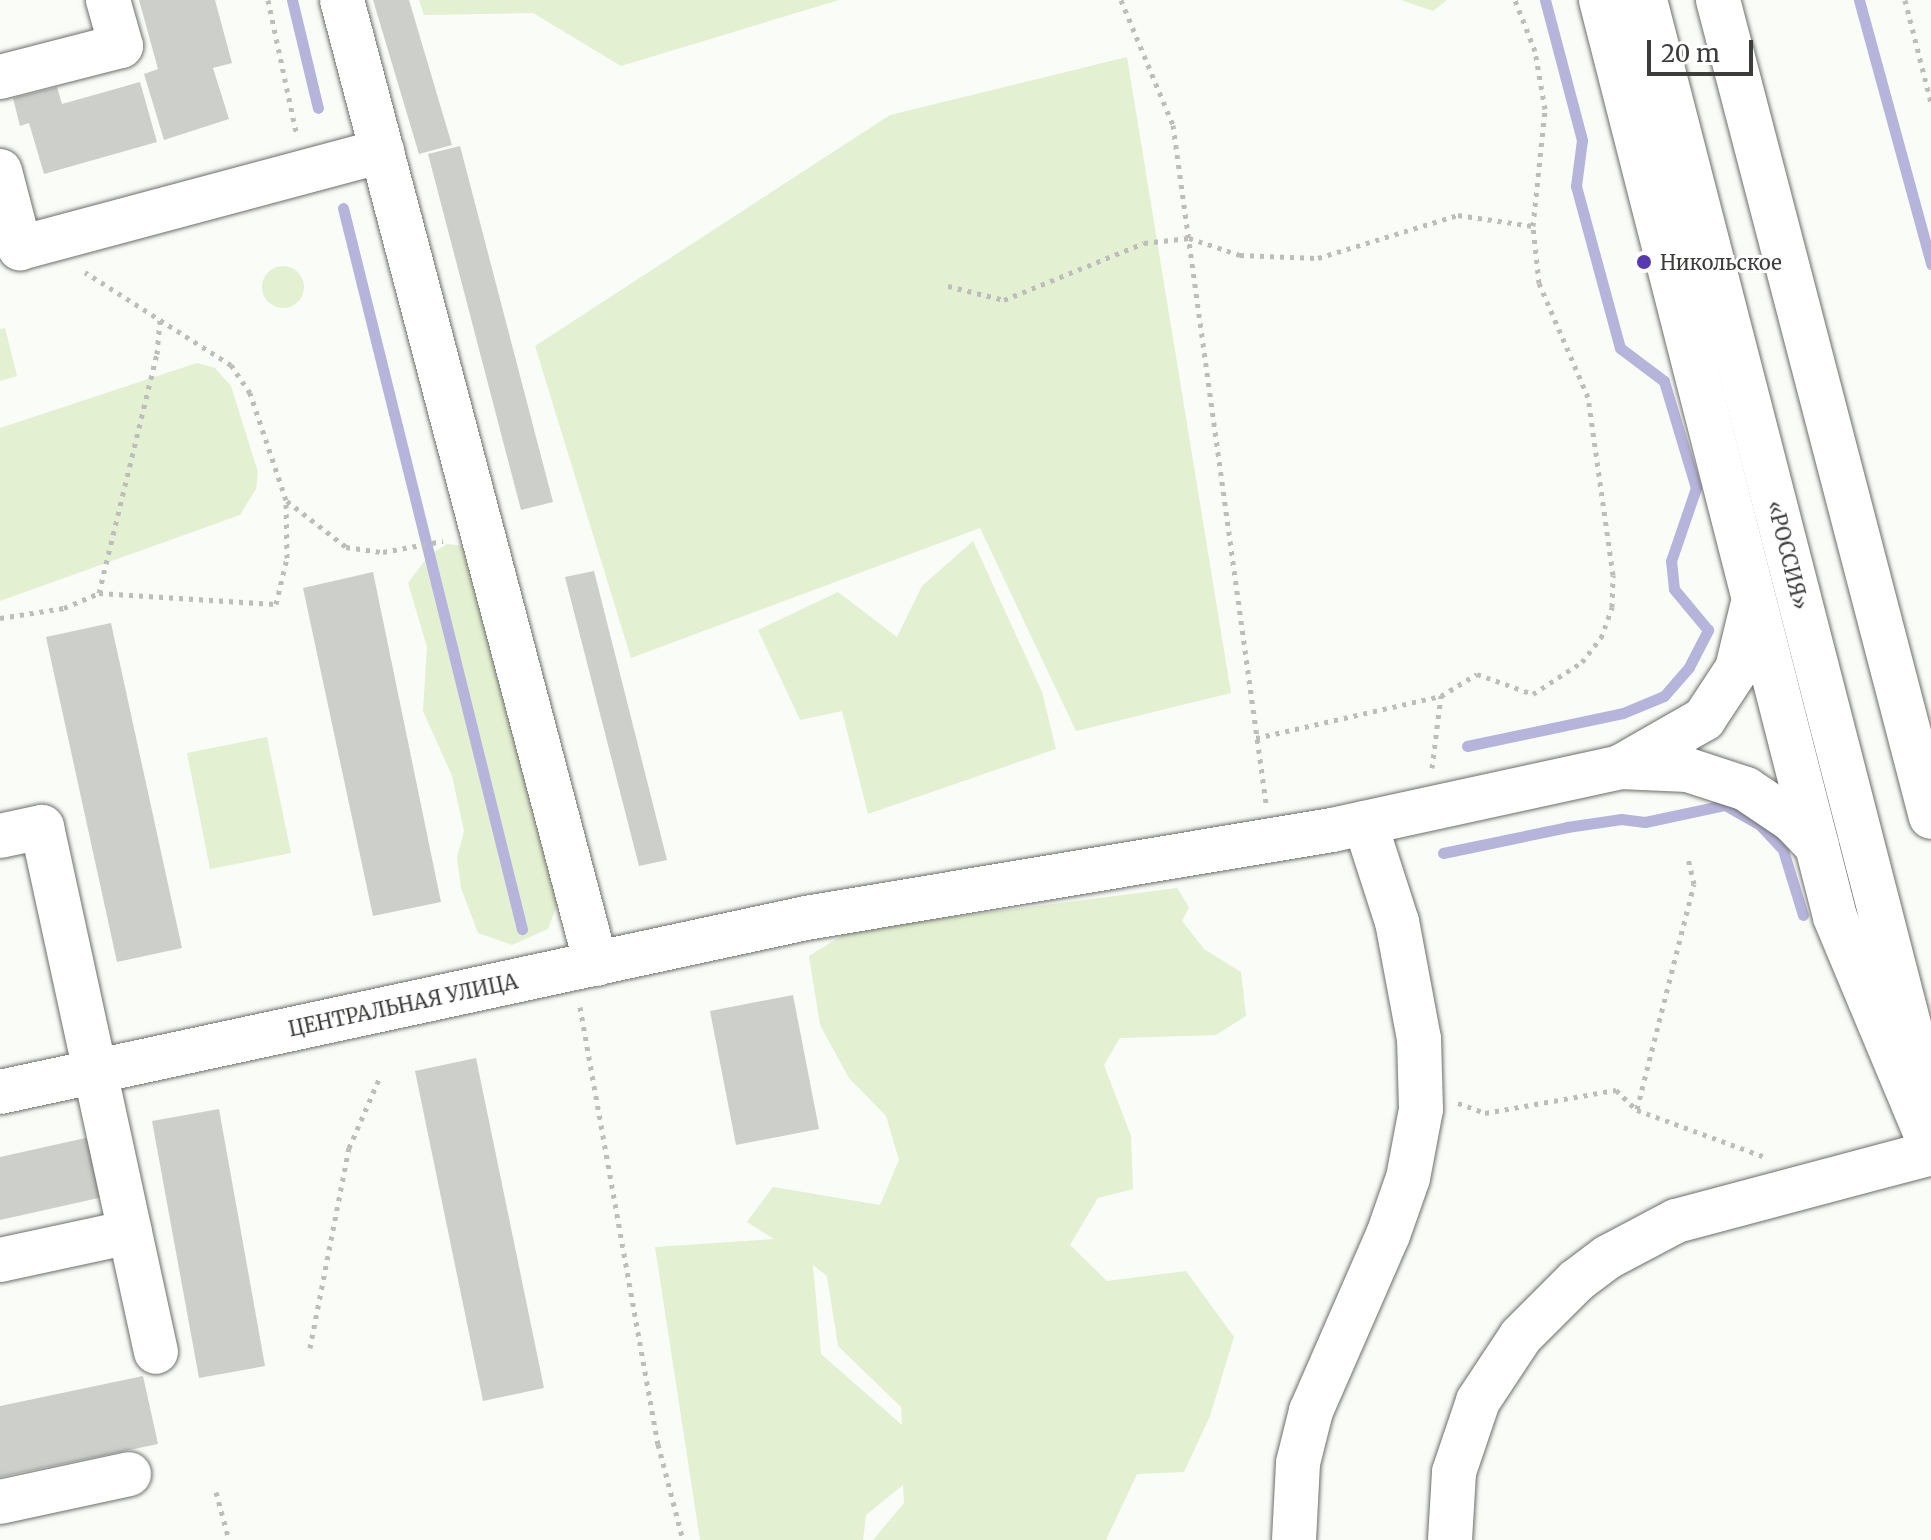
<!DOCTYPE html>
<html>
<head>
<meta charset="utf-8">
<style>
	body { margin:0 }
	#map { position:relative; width:1931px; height:1540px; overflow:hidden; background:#fafcf8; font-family:Merriweather,serif }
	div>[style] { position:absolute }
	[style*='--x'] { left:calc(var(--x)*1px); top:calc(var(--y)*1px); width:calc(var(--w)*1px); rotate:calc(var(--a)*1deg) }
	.green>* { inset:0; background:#e3f0d1 }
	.round { border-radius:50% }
	.stream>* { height:11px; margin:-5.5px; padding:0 5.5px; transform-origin:5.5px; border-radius:5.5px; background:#b7b4dc }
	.building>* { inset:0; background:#cdcfcb }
	.path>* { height:5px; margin-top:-2.5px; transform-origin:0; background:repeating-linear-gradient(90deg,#bdbebb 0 4px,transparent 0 10px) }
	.roads { filter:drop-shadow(0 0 2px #6e6f6c) drop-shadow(0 0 2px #6e6f6c) }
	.minor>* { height:44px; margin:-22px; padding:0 22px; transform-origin:22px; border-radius:22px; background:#fff }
	.major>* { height:44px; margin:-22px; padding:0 22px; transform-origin:22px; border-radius:22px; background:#fff }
	.highway>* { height:44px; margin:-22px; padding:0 22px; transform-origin:22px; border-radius:22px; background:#fff }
	.dots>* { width:22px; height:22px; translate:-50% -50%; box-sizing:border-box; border:4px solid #fff; border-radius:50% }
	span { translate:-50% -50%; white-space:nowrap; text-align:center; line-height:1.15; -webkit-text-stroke:6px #fff; paint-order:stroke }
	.poi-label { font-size:20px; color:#3c3c3b }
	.left { translate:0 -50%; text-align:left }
	.street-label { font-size:20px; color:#3c3c3b }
	.scale { position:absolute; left:1647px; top:40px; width:106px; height:36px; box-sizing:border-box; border:4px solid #3c3c3b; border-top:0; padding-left:10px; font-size:24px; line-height:28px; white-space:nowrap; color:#3c3c3b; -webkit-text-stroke:6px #fff; paint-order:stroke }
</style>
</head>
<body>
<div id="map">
	<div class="green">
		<div style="clip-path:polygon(419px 0,839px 0,621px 66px,533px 13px,424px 15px)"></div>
		<div style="clip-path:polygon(1401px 0,1447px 0,1433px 11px)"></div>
		<div style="clip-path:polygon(1127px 57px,1231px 693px,1076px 731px,980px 528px,631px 658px,535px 346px,890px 115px)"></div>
		<div class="round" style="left:262px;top:266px;width:42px;height:42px"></div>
		<div style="clip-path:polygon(5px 328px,17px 376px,0 381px,0 329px)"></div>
		<div style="clip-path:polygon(197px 363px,215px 368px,231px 386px,258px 472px,256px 489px,240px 515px,0 601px,0 428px)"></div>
		<div style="clip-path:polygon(973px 541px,1042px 692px,1056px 749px,868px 814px,842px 711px,800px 720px,758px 630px,838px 592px,897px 637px,922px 586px)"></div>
		<div style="clip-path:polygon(447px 544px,471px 547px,559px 900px,548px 929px,512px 945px,478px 933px,461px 888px,457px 857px,464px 831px,452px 776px,423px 711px,427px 647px,408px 583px,429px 555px)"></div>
		<div style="clip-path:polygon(267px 737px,291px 853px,210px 869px,187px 753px)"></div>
		<div style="clip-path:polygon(evenodd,1177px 888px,1189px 907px,1182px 921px,1204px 949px,1241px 972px,1246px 1016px,1216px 1035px,1120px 1038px,1104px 1065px,1131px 1136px,1133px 1189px,1098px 1198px,1070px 1245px,1107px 1281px,1186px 1271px,1234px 1337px,1210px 1416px,1184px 1472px,1137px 1474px,1106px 1540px,873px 1540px,904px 1503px,903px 1485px,866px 1515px,863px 1540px,700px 1540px,655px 1247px,774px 1239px,747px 1222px,773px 1187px,880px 1205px,899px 1160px,886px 1116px,849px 1078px,820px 1025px,809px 956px,851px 930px,1177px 888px,813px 1265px,827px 1276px,838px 1346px,901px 1407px,902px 1425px,821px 1354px,813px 1265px)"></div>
	</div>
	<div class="stream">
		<div style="--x:292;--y:0;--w:111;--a:76.5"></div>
		<div style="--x:1859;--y:0;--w:274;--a:74.7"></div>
		<div style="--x:343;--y:208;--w:743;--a:76.06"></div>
		<div style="--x:1467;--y:746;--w:159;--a:-11.9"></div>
		<div style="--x:1623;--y:713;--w:44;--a:-22.5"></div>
		<div style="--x:1664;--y:696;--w:38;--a:-49"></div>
		<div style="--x:1689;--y:667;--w:42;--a:-62.8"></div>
		<div style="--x:1708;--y:630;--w:53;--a:-129.7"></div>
		<div style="--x:1674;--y:589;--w:28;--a:-96"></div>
		<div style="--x:1671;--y:561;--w:77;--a:-71.1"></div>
		<div style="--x:1696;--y:488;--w:112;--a:-106.7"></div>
		<div style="--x:1664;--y:381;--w:55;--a:-143.1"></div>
		<div style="--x:1620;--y:348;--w:168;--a:-105.2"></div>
		<div style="--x:1576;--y:186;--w:46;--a:-82.6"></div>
		<div style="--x:1582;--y:140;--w:145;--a:-104.8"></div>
		<div style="--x:1443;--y:853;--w:127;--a:-11.8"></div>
		<div style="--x:1567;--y:827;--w:55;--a:-8.4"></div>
		<div style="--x:1621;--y:819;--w:24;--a:7"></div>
		<div style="--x:1645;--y:822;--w:82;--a:-12"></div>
		<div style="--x:1725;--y:805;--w:40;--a:29.7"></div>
		<div style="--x:1760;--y:825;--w:34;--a:47"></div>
		<div style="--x:1783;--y:850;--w:68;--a:72.9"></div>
	</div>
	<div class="building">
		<div style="clip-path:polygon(139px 0,215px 0,232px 63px,213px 68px,229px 119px,164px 140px,144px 74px,158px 69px)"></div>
		<div style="clip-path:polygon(373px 0,409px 0,452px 145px,419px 154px)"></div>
		<div style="clip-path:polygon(140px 82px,157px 142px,44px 174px,29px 123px,20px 126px,13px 98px,57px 87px,62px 104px)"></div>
		<div style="clip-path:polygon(460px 146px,553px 502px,521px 510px,428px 154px)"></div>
		<div style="clip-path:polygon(594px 571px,667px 860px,639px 866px,565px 577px)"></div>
		<div style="clip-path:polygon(373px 572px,441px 902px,373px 916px,303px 588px)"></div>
		<div style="clip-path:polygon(111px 623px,182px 948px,117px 962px,46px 637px)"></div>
		<div style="clip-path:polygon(793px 995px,819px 1129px,736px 1145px,710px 1011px)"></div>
		<div style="clip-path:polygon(476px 1058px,544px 1388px,483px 1401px,415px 1071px)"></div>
		<div style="clip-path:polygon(219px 1109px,265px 1366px,199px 1378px,152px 1121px)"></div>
		<div style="clip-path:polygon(90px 1137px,103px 1197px,0 1220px,0 1157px)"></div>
		<div style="clip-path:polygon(143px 1376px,158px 1444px,0 1477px,0 1406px)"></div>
	</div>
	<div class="path">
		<div style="--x:268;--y:0;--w:139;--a:78"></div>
		<div style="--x:1121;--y:0;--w:135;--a:67.4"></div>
		<div style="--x:1173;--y:125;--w:684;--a:82.19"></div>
		<div style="--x:1905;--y:0;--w:106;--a:75.8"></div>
		<div style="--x:948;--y:286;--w:58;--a:14"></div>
		<div style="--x:1004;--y:300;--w:151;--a:-22.2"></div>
		<div style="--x:1144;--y:243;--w:45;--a:-6.3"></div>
		<div style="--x:1189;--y:238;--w:54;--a:18.4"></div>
		<div style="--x:1240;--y:255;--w:78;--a:2.2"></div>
		<div style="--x:1318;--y:258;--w:146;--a:-17.1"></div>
		<div style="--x:1458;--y:215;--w:76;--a:8.3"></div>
		<div style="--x:287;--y:501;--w:75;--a:37.9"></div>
		<div style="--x:346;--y:547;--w:37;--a:8"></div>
		<div style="--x:383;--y:552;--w:61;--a:-10.4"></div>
		<div style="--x:99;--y:593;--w:246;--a:-76.4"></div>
		<div style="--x:157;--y:354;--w:37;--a:-85"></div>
		<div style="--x:0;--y:618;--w:65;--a:-8.9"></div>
		<div style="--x:64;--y:608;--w:38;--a:-23"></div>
		<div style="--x:99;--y:593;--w:177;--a:3.6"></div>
		<div style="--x:276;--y:604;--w:47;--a:-76.6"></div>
		<div style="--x:287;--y:558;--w:58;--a:-91"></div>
		<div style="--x:286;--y:500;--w:113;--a:-108.6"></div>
		<div style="--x:250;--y:393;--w:34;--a:-124"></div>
		<div style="--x:231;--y:365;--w:173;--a:-147.5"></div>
		<div style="--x:1256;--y:738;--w:190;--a:-12.8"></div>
		<div style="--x:1432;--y:768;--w:73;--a:-82.9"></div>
		<div style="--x:1441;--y:696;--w:42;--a:-31.4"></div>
		<div style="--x:1477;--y:674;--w:59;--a:19.7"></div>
		<div style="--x:1533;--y:694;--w:59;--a:-33.1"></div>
		<div style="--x:1582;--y:662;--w:31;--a:-52"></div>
		<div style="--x:1601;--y:638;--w:33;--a:-70"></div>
		<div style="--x:1612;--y:607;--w:32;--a:-88"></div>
		<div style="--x:1613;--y:575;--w:180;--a:-98"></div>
		<div style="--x:1588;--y:397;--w:124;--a:-113.3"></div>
		<div style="--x:1539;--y:283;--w:57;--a:-96"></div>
		<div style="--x:1533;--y:226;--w:118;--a:-84.1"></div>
		<div style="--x:1545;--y:109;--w:59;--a:-99.8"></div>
		<div style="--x:1535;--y:51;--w:55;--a:-111.4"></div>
		<div style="--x:580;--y:1007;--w:444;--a:79.9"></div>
		<div style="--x:658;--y:1444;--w:99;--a:75.4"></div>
		<div style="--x:1458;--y:1103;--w:29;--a:20"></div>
		<div style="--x:1485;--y:1113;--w:133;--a:-10"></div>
		<div style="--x:1616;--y:1090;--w:29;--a:44"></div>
		<div style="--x:1637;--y:1110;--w:134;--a:20.1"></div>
		<div style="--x:1637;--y:1109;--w:232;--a:-75.8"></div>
		<div style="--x:1694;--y:884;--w:28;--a:-103"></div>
		<div style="--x:310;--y:1348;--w:204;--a:-79"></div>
		<div style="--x:349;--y:1148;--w:75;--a:-66.5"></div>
		<div style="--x:216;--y:1492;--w:50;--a:74.8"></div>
	</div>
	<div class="roads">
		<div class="minor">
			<div style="--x:342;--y:0;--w:997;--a:75.24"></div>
			<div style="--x:1601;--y:0;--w:946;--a:75.68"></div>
			<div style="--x:1835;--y:917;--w:249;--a:67.3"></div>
			<div style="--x:0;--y:77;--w:125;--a:-14.4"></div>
			<div style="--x:121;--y:46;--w:48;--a:-105.8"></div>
			<div style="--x:0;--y:171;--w:80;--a:75.4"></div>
			<div style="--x:20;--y:248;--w:375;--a:-15"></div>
			<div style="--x:1620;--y:767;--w:97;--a:-29.7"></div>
			<div style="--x:1704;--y:719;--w:60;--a:-56.6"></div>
			<div style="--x:1737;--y:669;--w:64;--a:-76.4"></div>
			<div style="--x:0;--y:836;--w:43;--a:-12.1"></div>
			<div style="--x:42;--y:827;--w:537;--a:77.75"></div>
			<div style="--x:0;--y:1092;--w:825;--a:-12.18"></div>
			<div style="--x:806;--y:918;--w:533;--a:-9.5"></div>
			<div style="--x:1332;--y:830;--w:295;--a:-12.3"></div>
			<div style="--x:1620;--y:767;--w:68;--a:2.5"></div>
			<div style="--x:1688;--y:770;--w:61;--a:18.1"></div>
			<div style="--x:1746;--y:789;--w:55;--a:34"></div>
			<div style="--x:1792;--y:820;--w:36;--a:46"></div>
			<div style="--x:0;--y:1260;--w:133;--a:-12.2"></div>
			<div style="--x:0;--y:1502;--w:132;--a:-12.2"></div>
			<div style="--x:1294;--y:1540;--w:77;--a:-87"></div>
			<div style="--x:1298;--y:1463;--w:54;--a:-76"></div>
			<div style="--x:1311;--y:1411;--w:192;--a:-66.4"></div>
			<div style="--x:1388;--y:1235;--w:60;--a:-70.7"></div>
			<div style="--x:1408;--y:1178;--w:70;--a:-79.3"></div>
			<div style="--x:1421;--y:1109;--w:70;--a:-91.6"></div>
			<div style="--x:1419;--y:1039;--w:119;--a:-100.6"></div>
			<div style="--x:1397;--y:922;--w:104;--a:-107.9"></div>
		</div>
		<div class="major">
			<div style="--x:1450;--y:1540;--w:68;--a:-86.6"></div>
			<div style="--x:1454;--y:1472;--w:75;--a:-71.3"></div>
			<div style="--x:1478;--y:1401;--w:78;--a:-56.5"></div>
			<div style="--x:1521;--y:1336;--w:78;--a:-45"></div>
			<div style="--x:1576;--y:1281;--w:40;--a:-37"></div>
			<div style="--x:1608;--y:1257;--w:77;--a:-27.9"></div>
			<div style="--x:1676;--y:1221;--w:264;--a:-14.9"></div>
		</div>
		<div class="highway">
			<div style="--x:1645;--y:0;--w:1146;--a:75.55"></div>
			<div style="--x:1718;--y:0;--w:844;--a:75.39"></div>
		</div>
	</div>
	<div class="dots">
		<div style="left:1644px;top:262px;background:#5739b1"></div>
	</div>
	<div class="poi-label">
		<span class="left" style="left:1660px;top:262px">Никольское</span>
	</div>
	<div class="street-label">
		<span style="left:1788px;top:555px;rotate:76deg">«РОССИЯ»</span>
		<span style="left:403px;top:1005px;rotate:-12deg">ЦЕНТРАЛЬНАЯ УЛИЦА</span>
	</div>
	<div class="scale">20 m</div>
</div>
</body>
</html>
